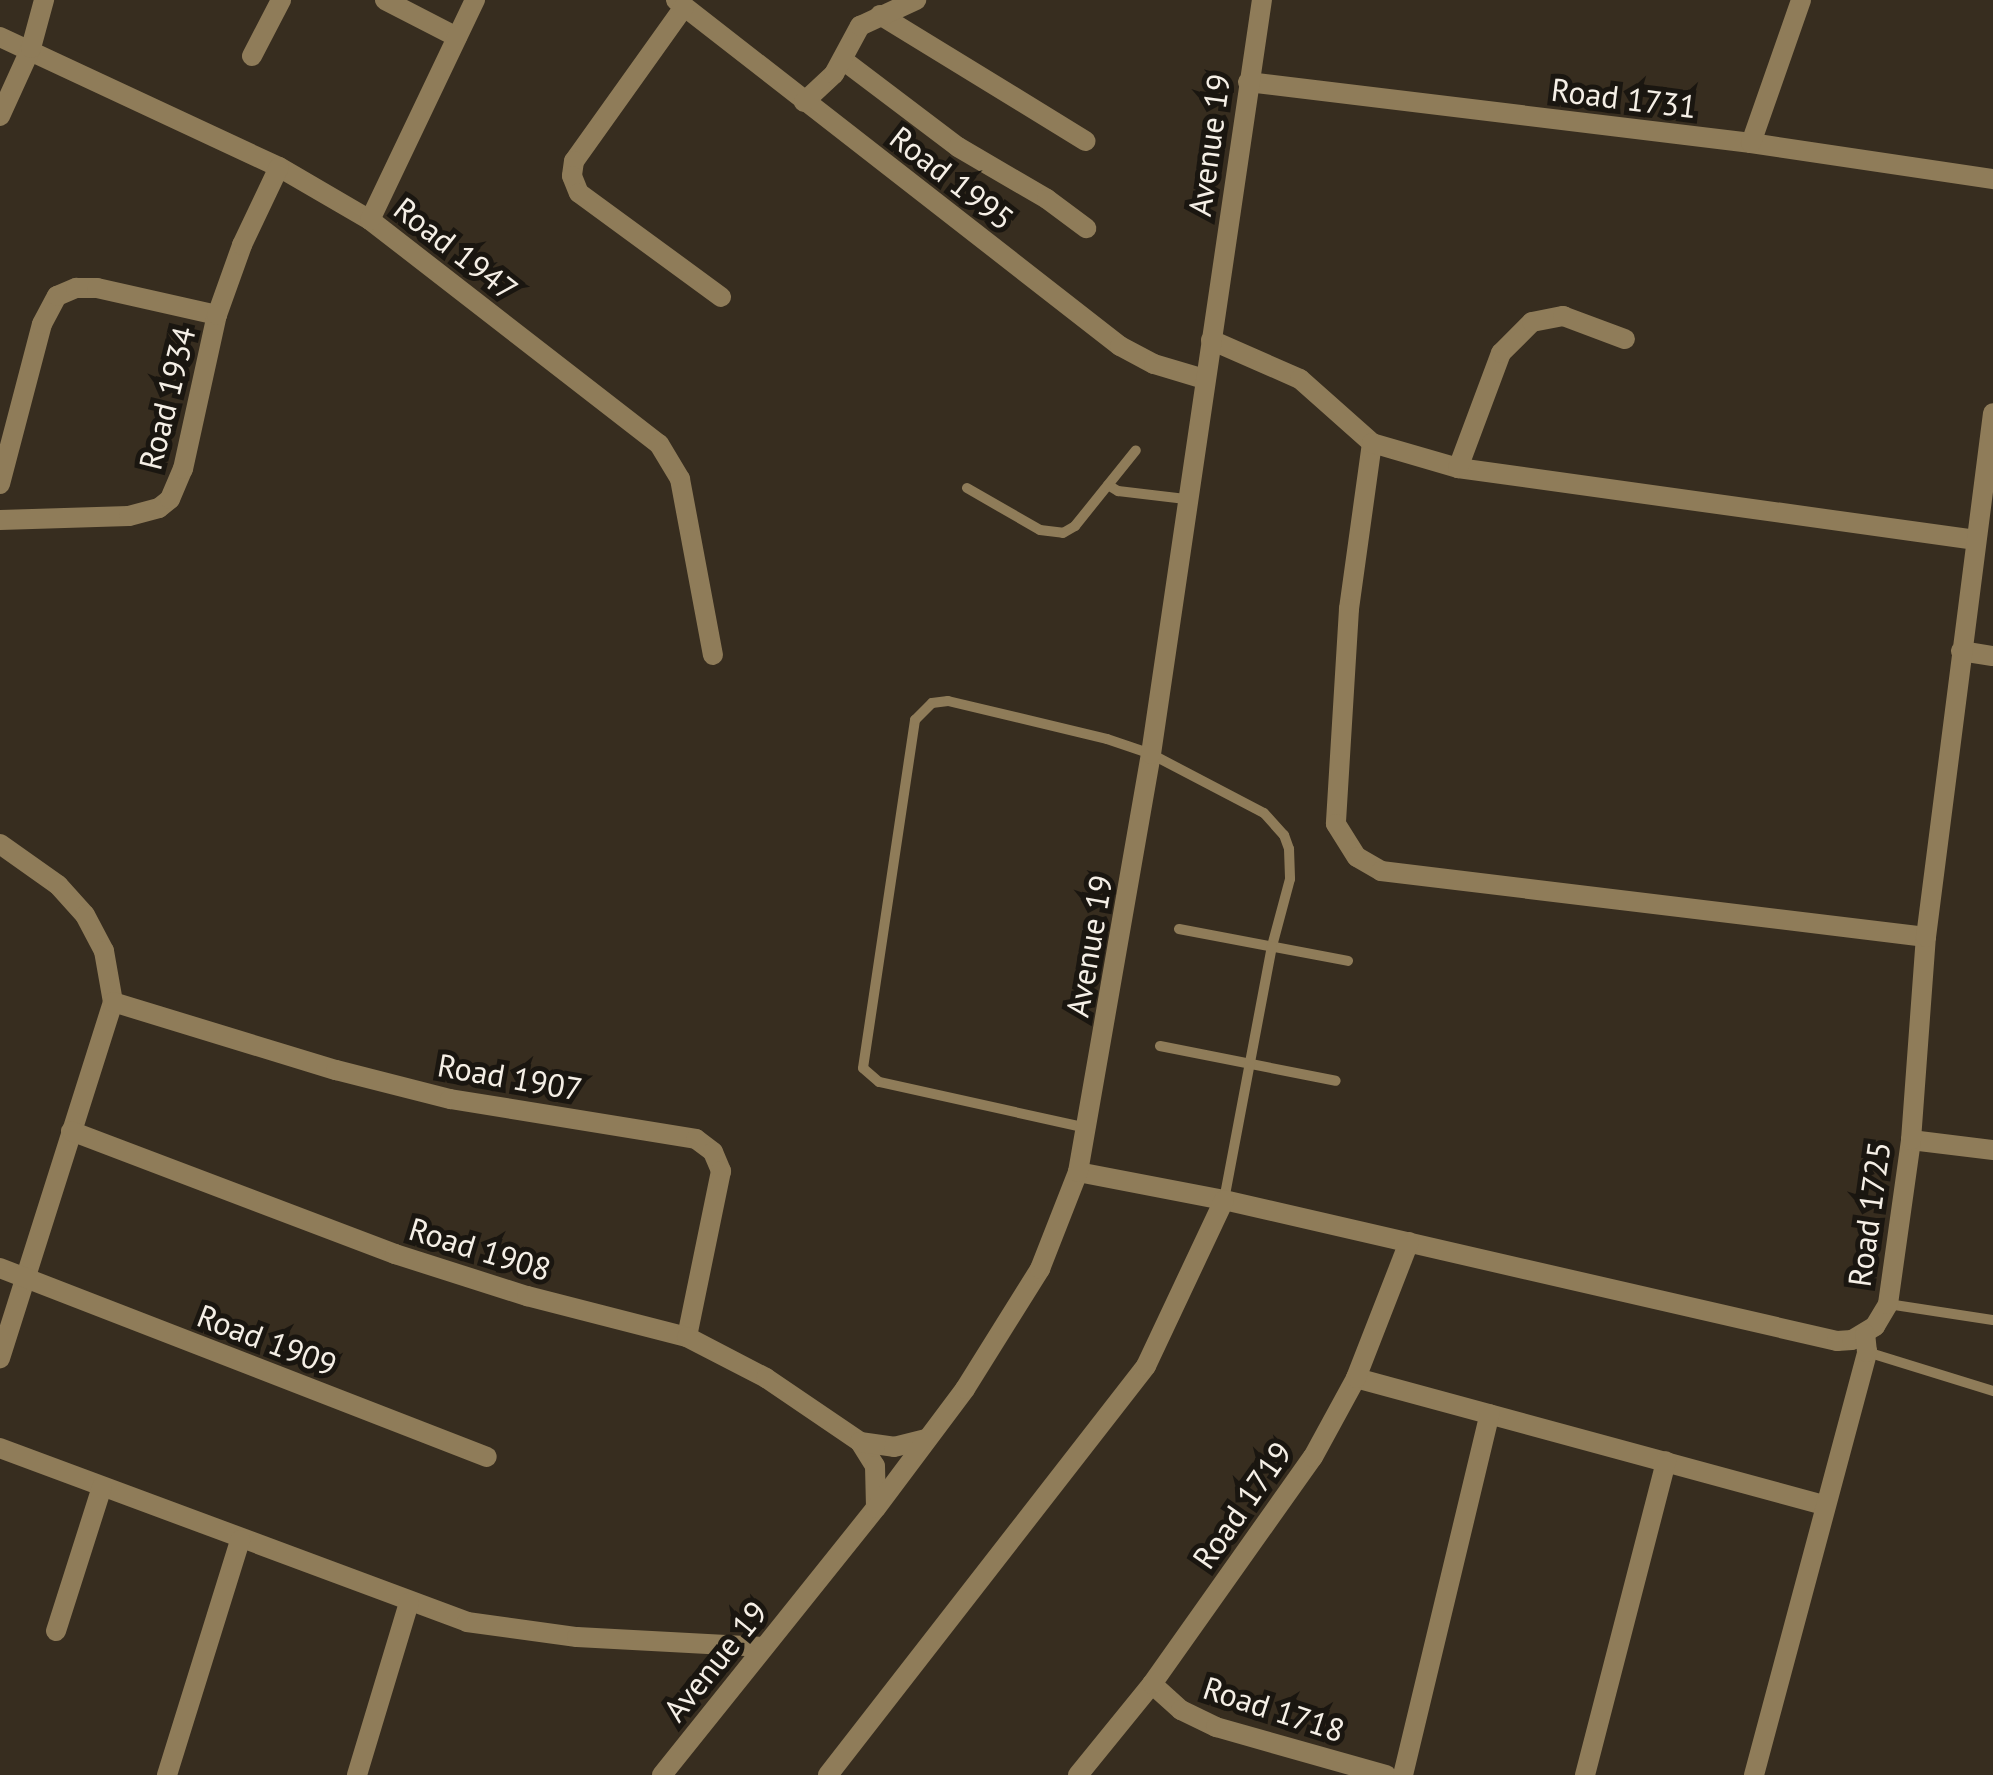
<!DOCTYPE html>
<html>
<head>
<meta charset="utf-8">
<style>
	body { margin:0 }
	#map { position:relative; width:1993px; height:1775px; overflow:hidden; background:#372d1f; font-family:"PT Sans",sans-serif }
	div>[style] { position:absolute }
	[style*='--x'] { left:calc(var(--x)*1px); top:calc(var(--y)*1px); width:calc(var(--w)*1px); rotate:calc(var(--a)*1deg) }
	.service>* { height:10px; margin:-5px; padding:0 5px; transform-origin:5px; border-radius:5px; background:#8f7c59 }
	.minor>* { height:20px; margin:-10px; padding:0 10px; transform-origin:10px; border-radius:10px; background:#8f7c59 }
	span { translate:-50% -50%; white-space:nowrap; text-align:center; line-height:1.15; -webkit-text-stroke:10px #1a1610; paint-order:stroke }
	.street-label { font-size:32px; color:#f5efe6 }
</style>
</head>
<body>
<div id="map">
	<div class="service">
		<div style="--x:1108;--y:485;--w:12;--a:31"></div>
		<div style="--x:1118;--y:491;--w:68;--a:6.7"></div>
		<div style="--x:967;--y:488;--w:84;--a:29.9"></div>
		<div style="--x:1040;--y:530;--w:23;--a:7"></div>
		<div style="--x:1063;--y:533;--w:14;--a:-30"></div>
		<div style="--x:1075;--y:526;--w:97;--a:-51.2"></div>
		<div style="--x:1179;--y:929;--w:172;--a:10.7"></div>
		<div style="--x:1160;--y:1046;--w:179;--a:11.2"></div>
		<div style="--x:1087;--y:1128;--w:213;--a:-167.5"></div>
		<div style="--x:879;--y:1082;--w:21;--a:-139"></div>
		<div style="--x:863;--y:1068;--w:352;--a:-81.5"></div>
		<div style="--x:915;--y:720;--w:24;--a:-45"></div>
		<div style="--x:932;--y:703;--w:16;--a:-7"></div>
		<div style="--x:948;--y:701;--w:163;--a:13.4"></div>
		<div style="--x:1107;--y:739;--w:46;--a:18.8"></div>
		<div style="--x:1151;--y:754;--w:127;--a:27.6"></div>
		<div style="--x:1264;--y:813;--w:30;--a:48"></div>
		<div style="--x:1284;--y:835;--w:15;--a:70"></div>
		<div style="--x:1289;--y:849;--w:30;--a:88"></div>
		<div style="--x:1290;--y:879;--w:69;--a:105"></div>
		<div style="--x:1272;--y:946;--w:258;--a:100.7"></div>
		<div style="--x:1888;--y:1304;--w:106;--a:8.7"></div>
		<div style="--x:1867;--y:1352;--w:132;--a:17.2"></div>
	</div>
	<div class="minor">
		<div style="--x:385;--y:0;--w:81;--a:27.2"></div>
		<div style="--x:676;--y:0;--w:563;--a:37.93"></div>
		<div style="--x:1120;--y:346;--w:38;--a:28"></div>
		<div style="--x:1154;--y:364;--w:52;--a:16.7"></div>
		<div style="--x:684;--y:7;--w:189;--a:125.5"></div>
		<div style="--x:574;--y:161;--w:15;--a:98"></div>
		<div style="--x:572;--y:176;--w:18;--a:68"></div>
		<div style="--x:579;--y:193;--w:176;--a:36.2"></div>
		<div style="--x:880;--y:15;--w:241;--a:31.5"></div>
		<div style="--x:0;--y:37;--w:308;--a:25"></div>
		<div style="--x:279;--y:167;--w:105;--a:30.2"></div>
		<div style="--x:370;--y:220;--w:366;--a:37.8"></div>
		<div style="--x:659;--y:444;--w:41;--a:59"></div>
		<div style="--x:680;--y:479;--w:179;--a:79.4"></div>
		<div style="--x:252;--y:56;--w:63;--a:-62.6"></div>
		<div style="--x:843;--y:60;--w:144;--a:37.1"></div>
		<div style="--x:958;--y:147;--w:103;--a:30.3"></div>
		<div style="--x:1047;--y:199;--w:49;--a:36.6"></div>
		<div style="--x:1248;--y:82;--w:507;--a:6.91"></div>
		<div style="--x:1751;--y:143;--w:245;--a:8.5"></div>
		<div style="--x:804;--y:102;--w:41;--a:-43"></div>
		<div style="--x:834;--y:74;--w:55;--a:-61.6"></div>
		<div style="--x:860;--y:26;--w:62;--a:-24.9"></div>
		<div style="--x:0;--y:116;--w:75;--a:-65.5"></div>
		<div style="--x:31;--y:48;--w:50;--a:-74.8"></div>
		<div style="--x:1751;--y:143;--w:151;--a:-70.7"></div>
		<div style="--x:370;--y:220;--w:244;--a:-64.5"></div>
		<div style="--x:1211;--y:340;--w:97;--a:23.7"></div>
		<div style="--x:1300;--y:379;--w:96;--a:41.6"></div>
		<div style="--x:1372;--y:443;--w:168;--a:97.9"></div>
		<div style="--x:1349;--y:609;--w:215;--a:93.5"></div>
		<div style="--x:1336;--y:824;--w:39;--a:58"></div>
		<div style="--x:1357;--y:857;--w:28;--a:30"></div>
		<div style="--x:1381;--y:871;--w:549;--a:6.9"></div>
		<div style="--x:1372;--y:443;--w:90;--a:16.2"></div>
		<div style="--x:1458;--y:468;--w:523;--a:7.91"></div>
		<div style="--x:1458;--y:468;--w:123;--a:-69.5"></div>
		<div style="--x:1501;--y:353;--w:44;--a:-45"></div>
		<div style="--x:1532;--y:322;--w:32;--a:-11"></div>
		<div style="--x:1563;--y:316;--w:66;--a:20.4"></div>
		<div style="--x:0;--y:484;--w:165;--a:-75.3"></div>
		<div style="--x:42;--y:324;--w:32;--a:-62"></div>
		<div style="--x:57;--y:296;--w:21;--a:-23"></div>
		<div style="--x:76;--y:288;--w:21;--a:0"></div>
		<div style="--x:97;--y:288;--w:123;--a:12.7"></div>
		<div style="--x:0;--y:520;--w:129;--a:-1.8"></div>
		<div style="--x:129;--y:516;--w:31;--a:-15"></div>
		<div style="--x:159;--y:508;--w:14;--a:-39"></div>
		<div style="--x:170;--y:499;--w:33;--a:-67"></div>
		<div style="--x:183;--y:469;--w:158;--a:-77.6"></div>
		<div style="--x:217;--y:315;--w:74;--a:-70.3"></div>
		<div style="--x:242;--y:245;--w:86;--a:-64.6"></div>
		<div style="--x:1961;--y:651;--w:32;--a:9"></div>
		<div style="--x:0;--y:844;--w:71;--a:35.3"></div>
		<div style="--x:58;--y:885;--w:40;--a:48"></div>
		<div style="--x:85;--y:915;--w:41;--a:62.2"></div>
		<div style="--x:104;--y:951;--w:52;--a:80"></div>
		<div style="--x:113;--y:1002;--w:374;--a:107.6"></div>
		<div style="--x:113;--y:1002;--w:233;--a:17"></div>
		<div style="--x:336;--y:1070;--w:118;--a:14.3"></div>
		<div style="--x:450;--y:1099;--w:249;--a:9.2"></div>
		<div style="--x:696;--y:1139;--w:21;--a:37"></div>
		<div style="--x:713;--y:1152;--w:21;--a:67"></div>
		<div style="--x:721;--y:1171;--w:169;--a:101.6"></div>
		<div style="--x:71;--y:1131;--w:347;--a:20.8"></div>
		<div style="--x:395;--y:1254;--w:139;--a:17.7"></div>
		<div style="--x:527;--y:1296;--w:165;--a:14.4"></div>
		<div style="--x:687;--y:1337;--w:89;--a:27.4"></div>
		<div style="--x:766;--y:1378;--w:114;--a:34.2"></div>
		<div style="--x:860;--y:1442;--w:28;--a:58"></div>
		<div style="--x:875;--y:1466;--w:41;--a:88.6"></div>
		<div style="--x:1911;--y:1140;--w:83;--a:7"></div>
		<div style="--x:1078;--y:1172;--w:149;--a:10.9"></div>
		<div style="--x:1224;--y:1200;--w:629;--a:12.95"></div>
		<div style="--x:1837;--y:1341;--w:15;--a:-4"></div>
		<div style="--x:1852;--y:1340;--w:27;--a:-31"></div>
		<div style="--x:1875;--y:1326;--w:26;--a:-59"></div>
		<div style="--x:1888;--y:1304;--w:166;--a:-82"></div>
		<div style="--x:1911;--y:1140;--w:204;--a:-85.8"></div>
		<div style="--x:1926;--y:937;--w:528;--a:-82.71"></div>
		<div style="--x:0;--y:1268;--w:522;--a:21.21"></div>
		<div style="--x:1356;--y:1378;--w:486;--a:15.2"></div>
		<div style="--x:860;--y:1442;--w:34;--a:8"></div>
		<div style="--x:894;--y:1447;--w:34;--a:-14"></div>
		<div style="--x:0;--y:1448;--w:498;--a:20.4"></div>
		<div style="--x:467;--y:1622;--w:111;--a:7.8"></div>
		<div style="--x:577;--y:1637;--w:187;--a:3.1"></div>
		<div style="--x:56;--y:1631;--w:151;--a:-72.3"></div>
		<div style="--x:1152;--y:1684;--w:39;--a:42"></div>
		<div style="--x:1181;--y:1710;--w:39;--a:26"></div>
		<div style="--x:1216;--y:1727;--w:177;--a:15.8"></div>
		<div style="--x:167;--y:1775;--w:246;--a:-72.7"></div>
		<div style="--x:357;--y:1775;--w:180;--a:-73.2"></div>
		<div style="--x:662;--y:1775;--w:342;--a:-51.3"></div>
		<div style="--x:876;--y:1508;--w:149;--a:-53.2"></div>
		<div style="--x:965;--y:1389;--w:142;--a:-58"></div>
		<div style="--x:1040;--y:1269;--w:104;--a:-68.6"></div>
		<div style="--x:1078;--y:1172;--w:424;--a:-80.1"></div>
		<div style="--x:1151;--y:754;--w:762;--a:-81.63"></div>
		<div style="--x:828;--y:1775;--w:518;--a:-52.13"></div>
		<div style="--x:1146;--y:1366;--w:183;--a:-64.8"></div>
		<div style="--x:1078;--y:1775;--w:117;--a:-50.9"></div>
		<div style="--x:1152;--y:1684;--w:278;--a:-54.7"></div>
		<div style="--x:1313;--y:1457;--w:90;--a:-61.4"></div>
		<div style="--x:1356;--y:1378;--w:146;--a:-68.7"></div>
		<div style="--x:1403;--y:1775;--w:371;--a:-76.5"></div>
		<div style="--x:1585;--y:1775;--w:324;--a:-75.5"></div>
		<div style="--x:1754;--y:1775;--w:438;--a:-75"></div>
		<div style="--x:1867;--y:1352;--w:18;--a:-96"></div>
	</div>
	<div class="street-label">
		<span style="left:1624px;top:98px;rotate:7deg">Road 1731</span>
		<span style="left:1209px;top:145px;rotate:-82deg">Avenue 19</span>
		<span style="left:952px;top:178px;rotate:38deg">Road 1995</span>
		<span style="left:456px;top:249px;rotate:38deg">Road 1947</span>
		<span style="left:167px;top:398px;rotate:-76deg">Road 1934</span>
		<span style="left:1089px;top:946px;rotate:-80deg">Avenue 19</span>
		<span style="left:510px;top:1077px;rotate:10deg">Road 1907</span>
		<span style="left:1869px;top:1214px;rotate:-82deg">Road 1725</span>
		<span style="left:480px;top:1249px;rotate:17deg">Road 1908</span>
		<span style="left:267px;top:1340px;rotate:21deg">Road 1909</span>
		<span style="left:1242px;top:1505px;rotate:-55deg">Road 1719</span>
		<span style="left:715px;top:1661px;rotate:-51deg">Avenue 19</span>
		<span style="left:1274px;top:1709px;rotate:18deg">Road 1718</span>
	</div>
</div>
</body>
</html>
